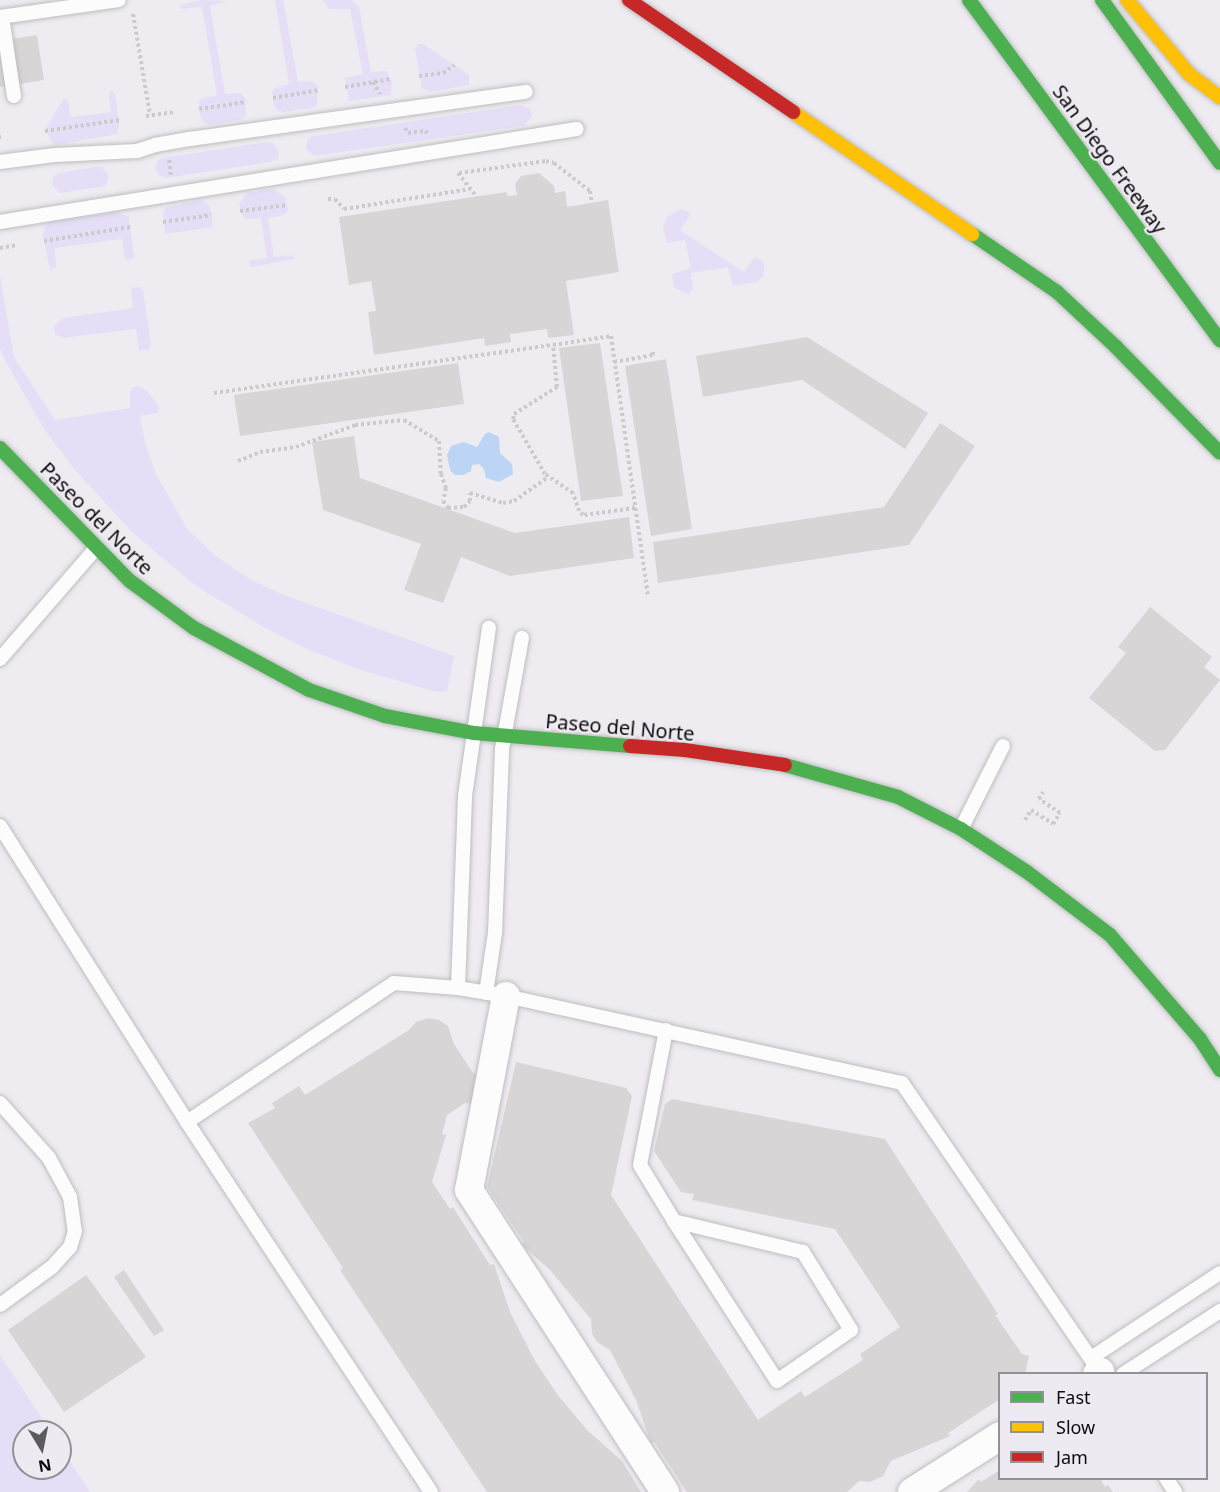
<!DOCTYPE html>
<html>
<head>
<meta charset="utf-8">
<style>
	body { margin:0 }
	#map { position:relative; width:1220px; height:1492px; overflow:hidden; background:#eeecf0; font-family:"Noto Sans",sans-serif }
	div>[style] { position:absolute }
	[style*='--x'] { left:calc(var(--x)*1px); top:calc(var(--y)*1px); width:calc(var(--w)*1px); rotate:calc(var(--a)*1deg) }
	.green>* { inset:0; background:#e5def6 }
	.water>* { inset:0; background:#bcd5f4 }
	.building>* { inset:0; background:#d7d5d6 }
	.path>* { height:4px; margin-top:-2px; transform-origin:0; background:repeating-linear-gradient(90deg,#cbcbcc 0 3px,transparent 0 6px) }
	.roads { filter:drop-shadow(0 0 2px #bebdc0) drop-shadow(0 0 2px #bebdc0) }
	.lane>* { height:14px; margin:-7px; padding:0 7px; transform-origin:7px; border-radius:7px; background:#fcfcfd }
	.street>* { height:28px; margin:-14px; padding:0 14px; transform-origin:14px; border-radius:14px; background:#fcfcfd }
	.fast>* { height:14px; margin:-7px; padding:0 7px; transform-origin:7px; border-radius:7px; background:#4caf50 }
	.slow>* { height:14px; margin:-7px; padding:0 7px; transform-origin:7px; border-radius:7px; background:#ffc107 }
	.jam>* { height:14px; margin:-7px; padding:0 7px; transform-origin:7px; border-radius:7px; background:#c62828 }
	span { translate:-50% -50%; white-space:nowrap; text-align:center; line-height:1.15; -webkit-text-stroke:4.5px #edebf1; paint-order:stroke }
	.street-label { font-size:20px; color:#0c0b0d }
	.legend { position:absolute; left:998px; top:1372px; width:210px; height:108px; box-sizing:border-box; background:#edebf1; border:2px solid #939196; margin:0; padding:8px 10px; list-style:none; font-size:18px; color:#0c0b0d }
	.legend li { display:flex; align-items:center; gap:12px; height:30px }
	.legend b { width:30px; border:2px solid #939196 }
	.north { position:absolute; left:12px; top:1420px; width:60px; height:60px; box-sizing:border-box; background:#edebf1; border:2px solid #939196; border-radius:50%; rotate:170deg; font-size:16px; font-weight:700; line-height:24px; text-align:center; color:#0c0b0d }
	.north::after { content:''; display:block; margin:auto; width:21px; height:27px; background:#5b5a5c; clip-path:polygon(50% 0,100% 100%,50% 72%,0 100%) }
</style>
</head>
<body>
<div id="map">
	<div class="green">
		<div style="clip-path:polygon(201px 0,228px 1px,210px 6px,225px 94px,241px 93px,245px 98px,246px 116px,240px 120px,209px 125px,204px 123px,200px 116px,199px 100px,217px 95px,202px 7px,181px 9px,180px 5px)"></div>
		<div style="clip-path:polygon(275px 0,283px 0,298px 82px,311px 81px,318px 86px,317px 105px,312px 108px,284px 112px,278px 111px,274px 106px,272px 93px,275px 88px,289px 84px)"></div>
		<div style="clip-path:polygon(323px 0,352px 0,359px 7px,371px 72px,387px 71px,392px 82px,391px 95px,349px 101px,345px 78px,363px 74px,350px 9px,329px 9px)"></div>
		<div style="clip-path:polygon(419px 44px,423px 44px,469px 75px,469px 85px,430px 92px,422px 88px,415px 49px)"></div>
		<div style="clip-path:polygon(111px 90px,115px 94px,119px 124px,117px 134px,56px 145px,50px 140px,46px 128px,64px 98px,68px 100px,71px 117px,111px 112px,109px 96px)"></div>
		<div style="clip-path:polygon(520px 105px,530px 109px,532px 116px,524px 126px,314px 156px,306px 149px,308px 138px,314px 136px)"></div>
		<div style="clip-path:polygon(267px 142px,273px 143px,279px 152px,278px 159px,270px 162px,166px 178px,160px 176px,155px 169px,158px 160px,167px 157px)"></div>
		<div style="clip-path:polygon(100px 166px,109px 174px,106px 186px,60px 193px,52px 185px,53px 177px,59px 173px)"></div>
		<div style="clip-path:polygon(273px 189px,285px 197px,288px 210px,284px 215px,268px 218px,274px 257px,292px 255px,295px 259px,251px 267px,249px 261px,267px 258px,261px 218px,244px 219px,239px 204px,247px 193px)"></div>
		<div style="clip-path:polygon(201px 200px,209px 205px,213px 227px,165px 234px,163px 212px,167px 207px)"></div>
		<div style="clip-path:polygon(681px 209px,689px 212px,690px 216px,680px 230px,744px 272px,754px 258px,757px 257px,764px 264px,764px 276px,757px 282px,733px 286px,728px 267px,691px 273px,693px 288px,689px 294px,674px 288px,672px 274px,691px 268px,685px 240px,667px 243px,663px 228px,667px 217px)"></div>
		<div style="clip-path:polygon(118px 212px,129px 217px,134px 257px,129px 260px,125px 258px,122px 239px,55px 248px,56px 267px,50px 270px,43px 236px,45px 226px,50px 222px)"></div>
		<div style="clip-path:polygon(0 275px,14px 357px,55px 420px,130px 408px,130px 392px,132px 388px,138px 386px,147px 391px,159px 407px,158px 413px,140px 416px,145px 442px,155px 472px,187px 529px,216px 556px,251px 580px,284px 595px,454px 656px,447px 691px,437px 692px,364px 671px,309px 650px,267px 629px,196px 586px,133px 533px,75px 470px,44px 429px,7px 364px,0 349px)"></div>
		<div style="clip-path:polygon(140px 287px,143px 290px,151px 344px,149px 350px,139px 350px,136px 329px,63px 338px,55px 334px,54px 326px,63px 318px,133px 308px,131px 288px)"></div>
		<div style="clip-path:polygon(0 1355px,51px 1432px,24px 1432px,24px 1468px,60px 1468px,60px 1446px,90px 1492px,0 1492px)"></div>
	</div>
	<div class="water">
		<div style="clip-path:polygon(489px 432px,499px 437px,500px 453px,512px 464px,513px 474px,499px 482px,486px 478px,484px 469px,479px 464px,472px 465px,471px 471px,463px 475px,455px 475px,450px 470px,447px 455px,451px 446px,464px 442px,477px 447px,485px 434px)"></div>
	</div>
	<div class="building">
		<div style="clip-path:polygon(37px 35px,44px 80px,0 87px,0 41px)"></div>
		<div style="clip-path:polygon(539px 173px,554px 186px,555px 193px,565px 191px,567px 207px,608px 200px,619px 272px,566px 281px,574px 335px,548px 338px,547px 329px,510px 334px,511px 342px,485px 346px,484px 338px,374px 355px,368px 312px,376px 311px,371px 281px,349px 285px,339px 217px,507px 192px,507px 196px,517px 195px,515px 184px,521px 176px)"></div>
		<div style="clip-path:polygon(807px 337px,928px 413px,905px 449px,802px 380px,703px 397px,696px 356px)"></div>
		<div style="clip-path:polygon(600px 343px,623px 496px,581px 501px,559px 348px)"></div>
		<div style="clip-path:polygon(666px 359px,692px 529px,651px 536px,625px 366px)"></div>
		<div style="clip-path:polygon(458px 363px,464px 404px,240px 436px,234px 395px)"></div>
		<div style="clip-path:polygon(940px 423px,975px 446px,909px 545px,658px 583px,653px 542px,884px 507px)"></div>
		<div style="clip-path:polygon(354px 436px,360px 478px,515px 533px,629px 517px,634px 558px,510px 576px,461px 557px,443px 603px,404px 590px,421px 544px,323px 510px,312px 442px)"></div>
		<div style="clip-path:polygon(1150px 607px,1212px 657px,1204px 667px,1220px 680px,1165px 750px,1155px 751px,1089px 698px,1126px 653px,1118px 647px)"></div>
		<div style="clip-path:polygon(428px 1018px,439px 1020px,448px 1026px,454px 1044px,473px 1073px,478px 1074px,472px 1104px,465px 1103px,447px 1115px,442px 1134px,446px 1135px,432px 1182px,450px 1209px,453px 1207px,490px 1265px,494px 1264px,510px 1312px,535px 1361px,557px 1394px,587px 1430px,622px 1461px,641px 1492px,487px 1492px,340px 1270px,343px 1268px,248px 1123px,275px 1108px,272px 1103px,299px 1086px,305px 1095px,409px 1030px,416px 1022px)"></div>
		<div style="clip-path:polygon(516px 1062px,626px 1088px,632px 1096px,611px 1195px,758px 1420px,801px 1391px,805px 1397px,863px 1360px,860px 1354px,900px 1327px,835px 1229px,692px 1200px,694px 1194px,681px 1192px,654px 1151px,665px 1104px,672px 1099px,885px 1139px,998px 1314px,995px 1315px,1022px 1354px,1029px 1356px,1025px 1374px,1000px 1374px,1000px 1399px,948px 1433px,950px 1436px,891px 1461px,883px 1476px,870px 1482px,859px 1481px,847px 1492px,687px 1492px,654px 1442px,651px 1443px,636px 1400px,610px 1350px,597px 1342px,592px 1334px,591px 1319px,550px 1270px,522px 1245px,524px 1242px,487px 1187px)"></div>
		<div style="clip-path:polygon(124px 1270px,164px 1330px,154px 1336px,114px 1277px)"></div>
		<div style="clip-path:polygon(86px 1275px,146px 1357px,64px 1412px,8px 1330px)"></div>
		<div style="clip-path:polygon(1000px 1470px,1000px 1478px,1100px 1478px,1105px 1487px,1108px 1485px,1113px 1492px,967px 1492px,979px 1479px,981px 1482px)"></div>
	</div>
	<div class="path">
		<div style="--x:133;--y:14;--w:102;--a:80.4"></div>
		<div style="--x:419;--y:76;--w:24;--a:-7"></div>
		<div style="--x:443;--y:73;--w:14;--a:-34"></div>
		<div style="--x:373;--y:82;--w:14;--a:60"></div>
		<div style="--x:345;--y:87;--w:47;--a:-9.9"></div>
		<div style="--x:273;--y:98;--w:47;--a:-9.9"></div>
		<div style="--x:199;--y:109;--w:48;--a:-8.5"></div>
		<div style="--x:146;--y:116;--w:27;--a:-8"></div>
		<div style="--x:405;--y:128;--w:6;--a:59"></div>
		<div style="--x:408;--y:133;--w:17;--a:-7"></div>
		<div style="--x:425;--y:131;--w:6;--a:45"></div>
		<div style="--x:45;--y:131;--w:75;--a:-8.5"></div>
		<div style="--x:0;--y:137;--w:1;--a:0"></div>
		<div style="--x:169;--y:160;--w:17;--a:83"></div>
		<div style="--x:458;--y:173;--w:31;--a:52"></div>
		<div style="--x:459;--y:173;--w:88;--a:-7.9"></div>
		<div style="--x:546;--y:161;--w:8;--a:14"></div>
		<div style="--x:554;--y:163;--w:46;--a:37.9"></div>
		<div style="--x:590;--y:191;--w:12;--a:81"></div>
		<div style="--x:328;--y:199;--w:7;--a:0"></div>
		<div style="--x:335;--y:199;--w:13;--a:48"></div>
		<div style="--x:344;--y:209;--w:128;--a:-9"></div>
		<div style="--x:240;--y:211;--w:47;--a:-7.3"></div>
		<div style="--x:163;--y:222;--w:49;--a:-8.1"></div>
		<div style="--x:44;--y:241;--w:88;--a:-9.1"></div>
		<div style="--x:0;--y:248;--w:17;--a:-10"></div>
		<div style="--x:614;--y:362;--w:40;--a:-10"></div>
		<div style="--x:653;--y:355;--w:5;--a:-90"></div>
		<div style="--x:214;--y:393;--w:342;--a:-8.1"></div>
		<div style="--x:238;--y:461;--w:24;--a:-22"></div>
		<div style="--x:260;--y:452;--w:36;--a:-8"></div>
		<div style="--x:296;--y:447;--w:63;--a:-20.4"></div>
		<div style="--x:355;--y:425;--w:49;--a:-5.8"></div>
		<div style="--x:404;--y:420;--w:41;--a:31"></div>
		<div style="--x:439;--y:441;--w:33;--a:87"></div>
		<div style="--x:441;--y:474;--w:15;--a:70"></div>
		<div style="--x:446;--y:488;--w:13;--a:103"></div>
		<div style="--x:443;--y:501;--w:9;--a:54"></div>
		<div style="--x:448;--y:508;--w:16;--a:-4"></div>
		<div style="--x:464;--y:507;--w:8;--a:-45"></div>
		<div style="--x:470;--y:501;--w:8;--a:-90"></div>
		<div style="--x:470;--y:493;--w:34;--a:17"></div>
		<div style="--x:503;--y:503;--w:11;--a:-10"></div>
		<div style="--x:514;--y:501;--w:42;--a:-35.2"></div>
		<div style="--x:635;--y:508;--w:52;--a:172.3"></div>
		<div style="--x:583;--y:515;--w:6;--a:-135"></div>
		<div style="--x:579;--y:511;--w:19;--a:-108"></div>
		<div style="--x:573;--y:493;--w:34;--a:-146"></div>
		<div style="--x:545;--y:474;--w:64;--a:-120.2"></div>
		<div style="--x:513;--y:419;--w:5;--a:-79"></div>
		<div style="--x:514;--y:414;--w:51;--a:-32.1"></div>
		<div style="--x:557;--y:387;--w:42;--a:-95.4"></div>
		<div style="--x:553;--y:345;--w:59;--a:-8.8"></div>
		<div style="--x:611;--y:336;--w:263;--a:81.9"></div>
		<div style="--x:1025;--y:820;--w:12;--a:-59"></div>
		<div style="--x:1031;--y:810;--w:26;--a:32"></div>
		<div style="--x:1053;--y:824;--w:13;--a:-58"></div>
		<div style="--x:1060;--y:813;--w:25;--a:-146"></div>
		<div style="--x:1039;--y:799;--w:8;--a:-60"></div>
	</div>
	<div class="roads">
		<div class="lane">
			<div style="--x:0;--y:17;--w:120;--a:-8.1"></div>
			<div style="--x:2;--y:17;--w:80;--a:81.4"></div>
			<div style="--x:0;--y:162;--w:55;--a:-7.3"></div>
			<div style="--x:55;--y:155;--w:82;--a:-2.8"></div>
			<div style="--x:137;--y:151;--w:19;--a:-18"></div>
			<div style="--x:155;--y:145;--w:36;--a:-10"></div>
			<div style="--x:190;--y:139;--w:339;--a:-8"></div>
			<div style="--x:0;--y:222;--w:584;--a:-9.16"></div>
			<div style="--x:0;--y:659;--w:148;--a:-49.1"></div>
			<div style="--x:0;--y:826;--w:350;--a:57.7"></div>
			<div style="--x:187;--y:1122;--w:443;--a:56.6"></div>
			<div style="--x:961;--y:829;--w:93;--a:-63.2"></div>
			<div style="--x:458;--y:988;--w:192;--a:-87.9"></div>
			<div style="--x:465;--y:796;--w:170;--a:-81.9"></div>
			<div style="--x:486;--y:993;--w:61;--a:-81.5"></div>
			<div style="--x:495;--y:933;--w:184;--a:-87.8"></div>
			<div style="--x:502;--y:749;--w:113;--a:-79.8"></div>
			<div style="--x:666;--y:1030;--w:137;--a:100.9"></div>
			<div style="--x:640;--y:1165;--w:66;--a:58.7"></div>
			<div style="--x:674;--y:1221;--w:190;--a:57.2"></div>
			<div style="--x:777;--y:1381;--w:90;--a:-34.6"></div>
			<div style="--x:851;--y:1330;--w:92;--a:-121.6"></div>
			<div style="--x:803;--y:1252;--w:133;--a:-166.5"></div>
			<div style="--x:0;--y:1103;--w:74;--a:48.3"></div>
			<div style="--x:49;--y:1158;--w:44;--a:61.7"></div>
			<div style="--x:70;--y:1197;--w:34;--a:82"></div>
			<div style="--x:75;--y:1231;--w:17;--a:107"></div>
			<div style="--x:70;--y:1247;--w:27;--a:132"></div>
			<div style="--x:52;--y:1267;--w:64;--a:143.8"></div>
			<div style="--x:187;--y:1122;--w:249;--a:-33.9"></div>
			<div style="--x:394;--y:983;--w:64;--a:4.5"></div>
			<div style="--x:458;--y:988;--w:49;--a:9.5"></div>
			<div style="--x:506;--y:996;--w:405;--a:12.4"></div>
			<div style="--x:902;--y:1083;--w:353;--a:55.6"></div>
			<div style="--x:1091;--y:1358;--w:154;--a:-33.4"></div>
			<div style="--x:1123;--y:1374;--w:116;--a:-33"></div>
			<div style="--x:1166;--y:1478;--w:17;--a:57"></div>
		</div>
		<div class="street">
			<div style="--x:506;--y:996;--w:197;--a:100.8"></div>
			<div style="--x:469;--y:1190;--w:360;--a:57"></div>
			<div style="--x:1097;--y:1374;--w:4;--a:-34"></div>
			<div style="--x:912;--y:1492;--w:104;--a:-32.5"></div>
		</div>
		<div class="fast">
			<div style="--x:969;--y:0;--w:423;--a:53.6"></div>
			<div style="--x:1102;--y:0;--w:201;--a:54.1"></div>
			<div style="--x:972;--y:234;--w:103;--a:34.3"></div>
			<div style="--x:1057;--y:292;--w:81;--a:43"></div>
			<div style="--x:1116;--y:347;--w:148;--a:45.5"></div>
			<div style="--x:0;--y:448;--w:186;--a:45.7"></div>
			<div style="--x:130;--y:581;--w:79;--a:36.3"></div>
			<div style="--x:194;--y:628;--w:131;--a:28.3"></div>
			<div style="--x:309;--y:690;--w:80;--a:18.9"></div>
			<div style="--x:385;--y:716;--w:91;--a:10.8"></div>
			<div style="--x:474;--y:733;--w:157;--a:4.8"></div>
			<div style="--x:785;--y:765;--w:117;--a:15.8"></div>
			<div style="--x:898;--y:797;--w:71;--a:26.9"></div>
			<div style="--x:961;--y:829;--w:79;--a:33.1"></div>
			<div style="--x:1027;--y:872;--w:104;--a:37.2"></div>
			<div style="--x:1110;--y:935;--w:138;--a:49.1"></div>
			<div style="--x:1200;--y:1039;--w:37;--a:57"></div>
		</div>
		<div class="slow">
			<div style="--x:1127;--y:0;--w:97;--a:50"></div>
			<div style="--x:1189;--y:74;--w:39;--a:37"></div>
			<div style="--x:793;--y:112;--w:217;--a:34.3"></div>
		</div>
		<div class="jam">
			<div style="--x:629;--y:0;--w:199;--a:34.3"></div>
			<div style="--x:630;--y:746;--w:55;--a:4.2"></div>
			<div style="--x:685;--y:750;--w:101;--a:8.5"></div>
		</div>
	</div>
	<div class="street-label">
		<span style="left:1110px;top:159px;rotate:54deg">San Diego Freeway</span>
		<span style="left:97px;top:518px;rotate:45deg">Paseo del Norte</span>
		<span style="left:620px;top:727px;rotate:5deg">Paseo del Norte</span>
	</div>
	<ul class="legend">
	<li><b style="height:8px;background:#4caf50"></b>Fast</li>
	<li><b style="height:8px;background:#ffc107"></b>Slow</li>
	<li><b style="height:8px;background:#c62828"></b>Jam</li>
	</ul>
	<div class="north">N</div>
</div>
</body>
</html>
